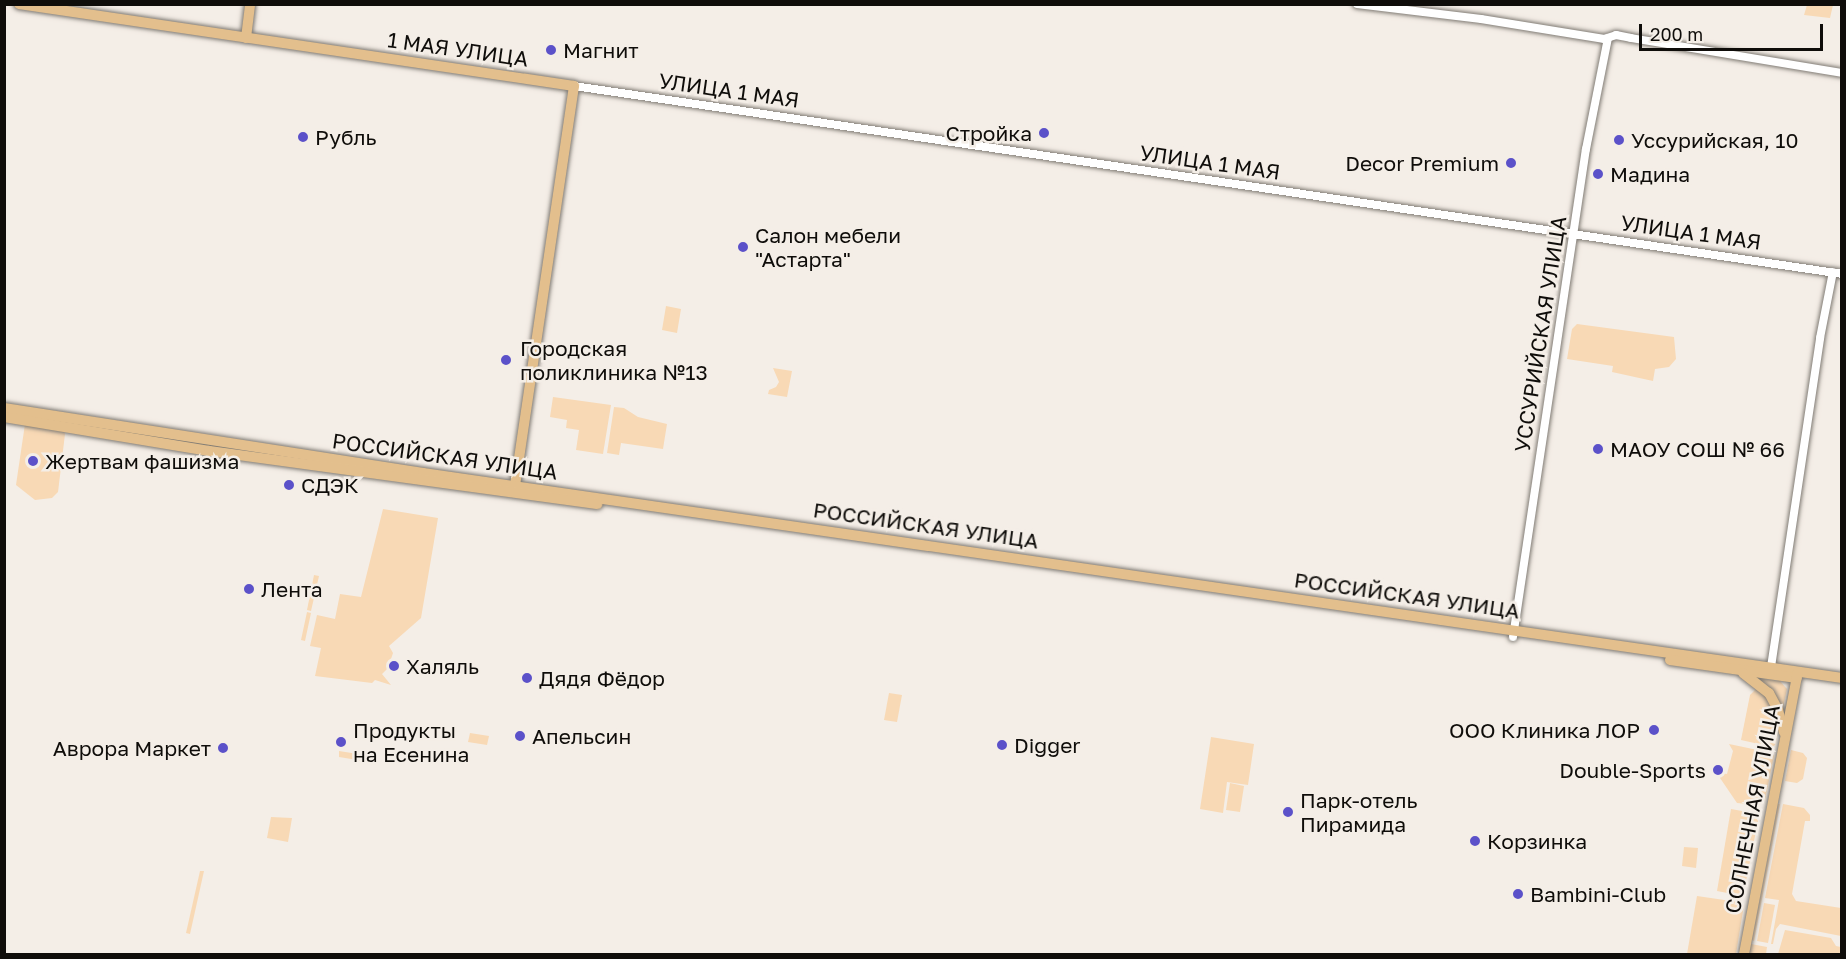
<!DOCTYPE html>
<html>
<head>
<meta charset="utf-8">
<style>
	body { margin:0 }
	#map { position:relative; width:1846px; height:959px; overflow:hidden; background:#f4eee7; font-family:"Golos Text",sans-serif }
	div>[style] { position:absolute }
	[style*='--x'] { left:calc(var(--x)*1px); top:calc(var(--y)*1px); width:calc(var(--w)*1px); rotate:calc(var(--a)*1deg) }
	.green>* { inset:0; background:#f8d9b5 }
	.roads { filter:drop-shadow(0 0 2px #807b74) drop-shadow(0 0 2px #807b74) }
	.minor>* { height:8px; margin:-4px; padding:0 4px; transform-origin:4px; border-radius:4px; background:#fff }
	.major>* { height:10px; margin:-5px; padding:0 5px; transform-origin:5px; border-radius:5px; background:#e3bf8d }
	.dots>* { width:16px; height:16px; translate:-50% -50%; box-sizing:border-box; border:3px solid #f4eee7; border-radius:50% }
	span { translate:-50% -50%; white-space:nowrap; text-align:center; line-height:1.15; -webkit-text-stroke:5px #f4eee7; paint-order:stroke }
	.street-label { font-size:21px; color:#0f0d0a }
	.poi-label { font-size:21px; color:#0f0d0a }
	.left { translate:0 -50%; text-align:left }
	.right { translate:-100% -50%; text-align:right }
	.frame { position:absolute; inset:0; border:6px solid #0f0d0a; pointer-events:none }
	.scale { position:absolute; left:1639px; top:24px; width:184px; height:27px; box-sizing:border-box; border:3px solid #0f0d0a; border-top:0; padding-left:8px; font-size:18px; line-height:21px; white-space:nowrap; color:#0f0d0a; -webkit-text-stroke:4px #f4eee7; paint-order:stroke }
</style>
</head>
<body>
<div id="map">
	<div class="green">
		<div style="clip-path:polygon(1807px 5px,1833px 5px,1830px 18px,1804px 15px)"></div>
		<div style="clip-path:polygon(666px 306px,681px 309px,677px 333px,662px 330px)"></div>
		<div style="clip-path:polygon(1577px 324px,1674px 337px,1676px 359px,1669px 367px,1655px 369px,1653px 381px,1612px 372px,1613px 366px,1567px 359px,1572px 329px)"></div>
		<div style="clip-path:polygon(773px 368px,792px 371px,787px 397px,768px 394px,769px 390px,776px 387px,779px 382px)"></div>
		<div style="clip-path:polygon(553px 397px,611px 405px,603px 454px,576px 450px,579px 430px,566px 428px,567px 420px,550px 417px)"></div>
		<div style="clip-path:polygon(614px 407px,624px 408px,638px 417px,667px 424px,663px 449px,621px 443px,619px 455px,607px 453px)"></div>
		<div style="clip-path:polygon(25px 424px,64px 431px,65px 434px,58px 492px,52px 498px,35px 500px,16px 485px)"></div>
		<div style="clip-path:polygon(383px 509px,438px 518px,421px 618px,389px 646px,393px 653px,388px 668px,382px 674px,391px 685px,375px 680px,372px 683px,315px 676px,321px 648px,310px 646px,317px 615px,335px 619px,340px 594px,361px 597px)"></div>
		<div style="clip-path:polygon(314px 575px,319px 576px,311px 611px,307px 610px)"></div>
		<div style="clip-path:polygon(307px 612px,311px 613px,305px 641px,301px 640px)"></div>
		<div style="clip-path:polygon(1758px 678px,1780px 681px,1787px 689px,1783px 708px)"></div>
		<div style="clip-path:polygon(1758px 687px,1768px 698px,1779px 728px,1775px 745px,1772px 747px,1741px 740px,1750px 695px)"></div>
		<div style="clip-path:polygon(889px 693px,902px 695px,897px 722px,884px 720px)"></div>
		<div style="clip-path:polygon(470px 733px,489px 736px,487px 745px,468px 742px)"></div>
		<div style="clip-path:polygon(1211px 737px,1254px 744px,1248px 785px,1227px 782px,1223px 813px,1200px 809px)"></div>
		<div style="clip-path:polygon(1729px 744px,1772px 753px,1774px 756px,1765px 800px,1759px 805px,1737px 803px,1720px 778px,1721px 773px,1727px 774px,1733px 751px)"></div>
		<div style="clip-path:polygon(1791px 750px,1803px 753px,1807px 758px,1803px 779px,1797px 783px,1785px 781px)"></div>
		<div style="clip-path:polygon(339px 751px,377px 757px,376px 763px,339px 757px)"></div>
		<div style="clip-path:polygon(1230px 783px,1244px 786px,1240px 812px,1226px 810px)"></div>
		<div style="clip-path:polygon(1778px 804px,1780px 804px,1754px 941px,1752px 940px)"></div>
		<div style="clip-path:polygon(1783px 804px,1804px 808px,1810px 815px,1810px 821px,1805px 821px,1792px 894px,1796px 901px,1841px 908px,1841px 936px,1780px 924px,1776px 929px,1773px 944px,1771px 944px,1779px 900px,1765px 898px)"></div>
		<div style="clip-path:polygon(1731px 809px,1753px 813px,1758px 821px,1743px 896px,1717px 891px)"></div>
		<div style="clip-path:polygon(271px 817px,292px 818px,288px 842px,267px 838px)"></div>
		<div style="clip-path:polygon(1684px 847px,1698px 848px,1696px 868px,1682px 866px)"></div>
		<div style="clip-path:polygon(200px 871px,204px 871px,190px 934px,186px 933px)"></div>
		<div style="clip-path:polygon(1697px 896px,1738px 902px,1744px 905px,1736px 954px,1687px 954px)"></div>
		<div style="clip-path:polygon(1764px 903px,1775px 905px,1768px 943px,1757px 941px)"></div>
		<div style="clip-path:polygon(1785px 930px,1831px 938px,1836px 946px,1841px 947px,1841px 954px,1778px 954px)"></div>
		<div style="clip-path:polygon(1751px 944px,1767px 947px,1766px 954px,1749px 954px)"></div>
	</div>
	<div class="roads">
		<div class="minor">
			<div style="--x:1357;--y:4;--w:125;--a:6.9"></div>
			<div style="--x:1481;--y:19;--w:125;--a:9.2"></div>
			<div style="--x:1604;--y:39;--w:13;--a:-18"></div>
			<div style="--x:1616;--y:35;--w:15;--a:11"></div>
			<div style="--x:1631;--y:38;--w:214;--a:9.4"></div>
			<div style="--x:574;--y:86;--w:1282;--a:8.43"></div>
			<div style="--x:1513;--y:637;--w:493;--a:-81.5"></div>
			<div style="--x:1586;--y:149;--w:113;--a:-78.8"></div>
			<div style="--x:1771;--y:667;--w:333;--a:-81.5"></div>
			<div style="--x:1820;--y:338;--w:67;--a:-78.9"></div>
		</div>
		<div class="major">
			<div style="--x:19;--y:4;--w:561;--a:8.4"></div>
			<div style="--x:574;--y:86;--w:408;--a:98.4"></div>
			<div style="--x:246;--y:38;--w:34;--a:-83"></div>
			<div style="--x:4;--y:408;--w:424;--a:8.8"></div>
			<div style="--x:423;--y:473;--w:1434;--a:8.22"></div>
			<div style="--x:4;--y:417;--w:208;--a:9.4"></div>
			<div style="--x:209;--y:451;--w:392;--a:7.8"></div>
			<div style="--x:1670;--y:660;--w:128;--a:8.1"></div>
			<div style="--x:1743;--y:673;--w:33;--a:38"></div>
			<div style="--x:1769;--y:693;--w:19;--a:62"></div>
			<div style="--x:1778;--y:710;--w:23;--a:75"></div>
			<div style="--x:1744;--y:954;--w:287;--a:-79.2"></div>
		</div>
	</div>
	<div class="dots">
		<div style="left:551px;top:50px;background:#5b51c9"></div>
		<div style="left:1044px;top:133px;background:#5b51c9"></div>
		<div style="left:303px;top:137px;background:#5b51c9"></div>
		<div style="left:1619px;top:140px;background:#5b51c9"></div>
		<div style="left:1511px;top:163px;background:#5b51c9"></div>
		<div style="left:1598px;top:174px;background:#5b51c9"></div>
		<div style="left:743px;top:247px;background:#5b51c9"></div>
		<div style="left:506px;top:360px;background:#5b51c9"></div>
		<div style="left:1598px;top:449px;background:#5b51c9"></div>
		<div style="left:33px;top:461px;background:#5b51c9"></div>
		<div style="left:289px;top:485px;background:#5b51c9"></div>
		<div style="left:249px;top:589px;background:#5b51c9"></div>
		<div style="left:394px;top:666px;background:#5b51c9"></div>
		<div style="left:527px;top:678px;background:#5b51c9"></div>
		<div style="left:1654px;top:730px;background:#5b51c9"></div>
		<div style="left:520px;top:736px;background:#5b51c9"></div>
		<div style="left:341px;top:742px;background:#5b51c9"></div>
		<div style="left:1002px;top:745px;background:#5b51c9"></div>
		<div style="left:223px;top:748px;background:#5b51c9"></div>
		<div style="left:1718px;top:770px;background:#5b51c9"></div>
		<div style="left:1288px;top:812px;background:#5b51c9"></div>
		<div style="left:1475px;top:841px;background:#5b51c9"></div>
		<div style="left:1518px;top:894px;background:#5b51c9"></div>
	</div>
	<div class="street-label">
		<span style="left:458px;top:49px;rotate:8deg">1 МАЯ УЛИЦА</span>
		<span style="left:729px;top:90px;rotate:8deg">УЛИЦА 1 МАЯ</span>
		<span style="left:1210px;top:162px;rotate:8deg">УЛИЦА 1 МАЯ</span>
		<span style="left:1691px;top:232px;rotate:8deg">УЛИЦА 1 МАЯ</span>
		<span style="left:1540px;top:334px;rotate:-81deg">УССУРИЙСКАЯ УЛИЦА</span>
		<span style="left:445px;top:456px;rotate:8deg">РОССИЙСКАЯ УЛИЦА</span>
		<span style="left:926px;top:525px;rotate:8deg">РОССИЙСКАЯ УЛИЦА</span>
		<span style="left:1407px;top:595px;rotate:8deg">РОССИЙСКАЯ УЛИЦА</span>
		<span style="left:1752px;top:809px;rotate:-79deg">СОЛНЕЧНАЯ УЛИЦА</span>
	</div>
	<div class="poi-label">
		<span class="left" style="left:563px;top:50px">Магнит</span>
		<span class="right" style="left:1032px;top:133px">Стройка</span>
		<span class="left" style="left:315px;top:137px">Рубль</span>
		<span class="left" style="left:1631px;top:140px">Уссурийская, 10</span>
		<span class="right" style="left:1499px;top:163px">Decor Premium</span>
		<span class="left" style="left:1610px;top:174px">Мадина</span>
		<span class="left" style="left:755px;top:247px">Салон мебели<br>"Астарта"</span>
		<span class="left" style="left:520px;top:360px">Городская<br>поликлиника №13</span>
		<span class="left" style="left:1610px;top:449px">МАОУ СОШ № 66</span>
		<span class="left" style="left:45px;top:461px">Жертвам фашизма</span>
		<span class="left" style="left:301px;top:485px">СДЭК</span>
		<span class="left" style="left:261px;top:589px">Лента</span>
		<span class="left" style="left:406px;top:666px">Халяль</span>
		<span class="left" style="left:539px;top:678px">Дядя Фёдор</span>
		<span class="left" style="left:353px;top:742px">Продукты<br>на Есенина</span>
		<span class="right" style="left:1640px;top:730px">ООО Клиника ЛОР</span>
		<span class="left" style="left:532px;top:736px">Апельсин</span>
		<span class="left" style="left:1014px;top:745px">Digger</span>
		<span class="right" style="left:211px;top:748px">Аврора Маркет</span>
		<span class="right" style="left:1706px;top:770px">Double-Sports</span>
		<span class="left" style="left:1300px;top:812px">Парк-отель<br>Пирамида</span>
		<span class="left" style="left:1487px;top:841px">Корзинка</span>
		<span class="left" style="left:1530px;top:894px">Bambini-Club</span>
	</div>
	<div class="frame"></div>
	<div class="scale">200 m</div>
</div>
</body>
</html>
